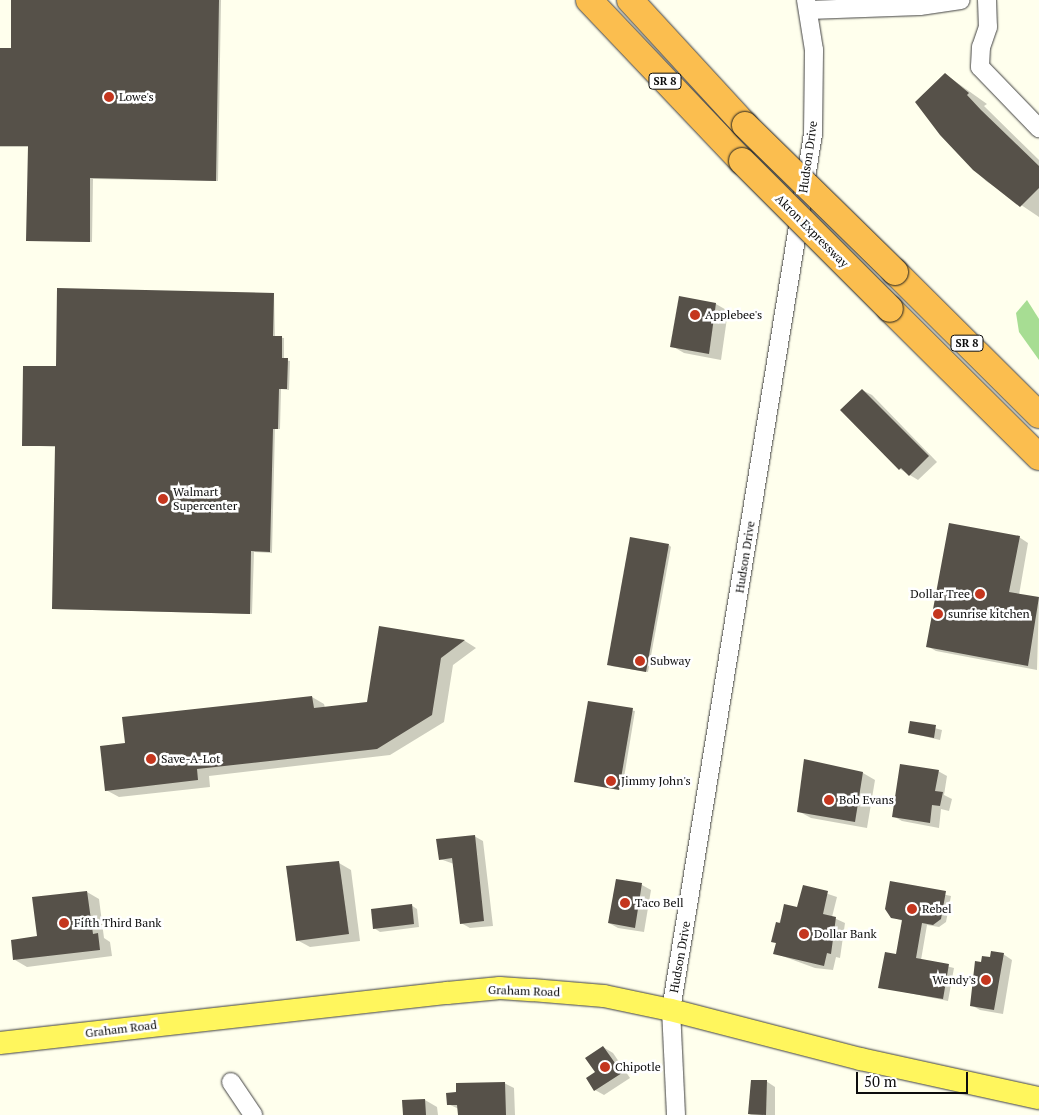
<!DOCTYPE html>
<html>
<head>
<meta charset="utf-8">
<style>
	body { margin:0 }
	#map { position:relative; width:1039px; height:1115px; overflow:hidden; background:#ffffed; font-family:"PT Serif",serif }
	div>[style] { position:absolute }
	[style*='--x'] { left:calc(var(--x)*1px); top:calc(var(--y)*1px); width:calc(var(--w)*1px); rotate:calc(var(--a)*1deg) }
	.forest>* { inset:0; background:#a7dd93 }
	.shadow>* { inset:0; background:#0003 }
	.building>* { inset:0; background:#565149 }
	.roads { filter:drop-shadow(0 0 1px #404040) drop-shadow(0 0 1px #404040) }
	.minor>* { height:18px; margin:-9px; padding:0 9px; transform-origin:9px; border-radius:9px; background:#fff }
	.major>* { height:22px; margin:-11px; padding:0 11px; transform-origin:11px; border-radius:11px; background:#fff65d }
	.highway>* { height:26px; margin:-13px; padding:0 13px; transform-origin:13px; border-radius:13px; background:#fbbe4f }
	.bridges { filter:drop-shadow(0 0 1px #1e1e1e) drop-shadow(0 0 1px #1e1e1e) }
	.highway-bridge>* { height:26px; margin:-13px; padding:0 13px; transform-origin:13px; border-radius:13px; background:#fbbe4f }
	.dots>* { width:14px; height:14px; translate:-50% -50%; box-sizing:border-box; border:2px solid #fff; border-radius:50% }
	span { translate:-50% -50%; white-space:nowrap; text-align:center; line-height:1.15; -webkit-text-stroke:5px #fff; paint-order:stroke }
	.shield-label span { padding:1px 4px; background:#fff; border:1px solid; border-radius:4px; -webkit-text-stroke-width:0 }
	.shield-label { font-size:11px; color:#0d0d0d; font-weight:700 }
	.poi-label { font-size:12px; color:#0d0d0d }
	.left { translate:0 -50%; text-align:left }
	.right { translate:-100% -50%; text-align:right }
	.street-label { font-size:12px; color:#0d0d0d }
	.scale { position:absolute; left:856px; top:1072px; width:112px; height:22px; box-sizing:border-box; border:2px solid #0d0d0d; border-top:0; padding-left:6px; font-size:15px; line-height:18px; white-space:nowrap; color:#0d0d0d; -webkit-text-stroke:4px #fff; paint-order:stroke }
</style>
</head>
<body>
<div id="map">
	<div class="forest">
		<div style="clip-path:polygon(1027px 300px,1039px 319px,1039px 360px,1019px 332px,1016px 313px)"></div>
	</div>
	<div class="shadow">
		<div style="clip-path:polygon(13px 0,221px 0,218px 181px,93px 179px,92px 242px,28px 240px,29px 147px,0 147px,0 49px,12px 49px)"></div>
		<div style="clip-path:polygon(945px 74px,987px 104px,984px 106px,1039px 160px,1039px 217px,986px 181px,941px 135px)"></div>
		<div style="clip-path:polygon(274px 294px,275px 337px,284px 338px,284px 360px,290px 361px,289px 390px,281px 389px,280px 429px,275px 429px,272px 553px,254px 552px,252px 614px,53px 609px,56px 447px,23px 445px,57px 368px)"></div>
		<div style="clip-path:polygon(716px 304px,728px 311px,721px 360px,684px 353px,672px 346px)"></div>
		<div style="clip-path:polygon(862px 390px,872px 395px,937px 462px,918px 480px,900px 469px)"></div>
		<div style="clip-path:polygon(1019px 537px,1028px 543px,1019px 595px,1039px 598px,1037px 670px,936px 651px,927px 646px)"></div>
		<div style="clip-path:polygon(669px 545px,671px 547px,648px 672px,611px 666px)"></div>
		<div style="clip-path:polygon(380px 628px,465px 641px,476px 648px,453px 665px,444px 722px,390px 755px,209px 776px,210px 787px,119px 797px,106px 790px,126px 744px,312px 697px,324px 704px,325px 708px,368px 703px)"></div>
		<div style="clip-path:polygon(589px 702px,635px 711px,622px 790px,576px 781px)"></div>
		<div style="clip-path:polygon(911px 722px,942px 730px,940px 740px,910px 733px)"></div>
		<div style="clip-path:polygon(805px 761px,863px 773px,875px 780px,867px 828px,811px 818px,798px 811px)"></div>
		<div style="clip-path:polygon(938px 771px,947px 776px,944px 795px,952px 799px,949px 811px,941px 809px,939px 828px,902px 821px,893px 816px)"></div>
		<div style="clip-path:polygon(474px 836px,483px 841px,493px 926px,470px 928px,461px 923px,454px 864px,440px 859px)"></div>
		<div style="clip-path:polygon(339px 863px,351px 870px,360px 941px,310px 947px,297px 940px)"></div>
		<div style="clip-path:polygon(617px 880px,642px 885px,651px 890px,644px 932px,618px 928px,609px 923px)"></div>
		<div style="clip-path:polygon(891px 883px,951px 896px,946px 922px,939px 927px,927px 925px,921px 960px,954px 968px,948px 1001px,880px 987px,897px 956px,903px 921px,892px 917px)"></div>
		<div style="clip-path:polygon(804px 886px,837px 897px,832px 917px,845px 923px,840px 958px,836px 957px,833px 970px,815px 968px,774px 953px,777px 943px,773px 941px,785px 906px,798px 909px)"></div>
		<div style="clip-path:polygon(87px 892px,99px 899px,104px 938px,110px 942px,112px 956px,27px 967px,15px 960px)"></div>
		<div style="clip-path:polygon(411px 905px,417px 909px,419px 927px,380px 932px,374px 928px)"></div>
		<div style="clip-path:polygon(1003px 954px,1012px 960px,1003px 1014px,980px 1010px,971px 1005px,982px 963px)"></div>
		<div style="clip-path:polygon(603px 1047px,613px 1053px,630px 1078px,604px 1095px,595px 1090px)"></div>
		<div style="clip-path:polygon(766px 1081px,775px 1087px,775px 1115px,751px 1115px,749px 1114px)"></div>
		<div style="clip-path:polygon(504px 1083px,514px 1088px,515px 1115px,459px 1115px,459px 1109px,448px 1104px)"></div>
		<div style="clip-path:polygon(425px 1100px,437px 1107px,438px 1115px,404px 1115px)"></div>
	</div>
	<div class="building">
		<div style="clip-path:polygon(11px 0,219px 0,216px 181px,90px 178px,90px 242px,26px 241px,28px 146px,0 146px,0 48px,11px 48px)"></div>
		<div style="clip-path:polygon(945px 73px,969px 93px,967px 95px,981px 110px,1039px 166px,1039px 188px,1020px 207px,973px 170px,940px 135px,915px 102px)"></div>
		<div style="clip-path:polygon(57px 288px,274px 293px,273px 336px,282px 336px,282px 358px,288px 358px,287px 389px,279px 389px,278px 429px,273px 429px,270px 552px,251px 551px,250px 614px,52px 609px,55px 446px,22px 446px,23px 366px,56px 366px)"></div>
		<div style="clip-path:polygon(679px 296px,716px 303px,709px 354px,670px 347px)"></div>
		<div style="clip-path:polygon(862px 389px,929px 456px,909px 476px,901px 468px,899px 470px,840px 410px)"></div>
		<div style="clip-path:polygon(949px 523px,1020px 536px,1009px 592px,1039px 597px,1028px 666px,926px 647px)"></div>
		<div style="clip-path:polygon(630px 537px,669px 544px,646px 672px,607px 665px)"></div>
		<div style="clip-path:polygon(379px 626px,465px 640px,441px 658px,432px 715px,377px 749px,197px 769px,198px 780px,105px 791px,100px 746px,125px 743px,122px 717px,312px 696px,314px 708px,367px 702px)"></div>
		<div style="clip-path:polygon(588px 701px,633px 708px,619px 790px,574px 782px)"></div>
		<div style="clip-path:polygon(910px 721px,936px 725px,934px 738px,908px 733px)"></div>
		<div style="clip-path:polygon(804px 759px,863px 772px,855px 822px,797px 812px)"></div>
		<div style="clip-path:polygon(900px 764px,939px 770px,935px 791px,943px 792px,940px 806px,932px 805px,930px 823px,892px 817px)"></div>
		<div style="clip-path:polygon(475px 835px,484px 921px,460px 924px,452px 858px,439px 860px,436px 839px)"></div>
		<div style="clip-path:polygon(339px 861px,349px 934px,296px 941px,286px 866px)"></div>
		<div style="clip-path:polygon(616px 879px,642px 883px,635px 928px,608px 923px)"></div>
		<div style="clip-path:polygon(890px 881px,946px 891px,941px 919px,933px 925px,922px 923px,916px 958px,949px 964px,943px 999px,878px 988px,885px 952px,896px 954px,902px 920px,891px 918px,885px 909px)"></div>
		<div style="clip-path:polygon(803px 885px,828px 891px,823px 914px,836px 917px,831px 954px,827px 953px,824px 966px,773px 954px,776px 943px,771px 942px,776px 922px,780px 923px,784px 904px,797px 907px)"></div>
		<div style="clip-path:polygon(87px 891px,93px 934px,98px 933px,100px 950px,13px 960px,11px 940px,37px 936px,32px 897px)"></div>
		<div style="clip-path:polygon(412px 904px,414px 924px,373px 929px,371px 909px)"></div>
		<div style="clip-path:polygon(991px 951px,1004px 953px,994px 1010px,970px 1006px,975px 961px,981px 962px,982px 956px,990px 957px)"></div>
		<div style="clip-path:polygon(603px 1046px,622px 1073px,594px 1091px,586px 1078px,595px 1072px,585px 1058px)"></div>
		<div style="clip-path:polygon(751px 1080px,767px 1080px,766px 1115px,748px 1114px)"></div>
		<div style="clip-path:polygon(505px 1082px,506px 1115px,458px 1115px,457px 1105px,447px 1105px,446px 1093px,456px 1092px,456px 1083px)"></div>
		<div style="clip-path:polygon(425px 1099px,426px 1115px,403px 1115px,402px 1100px)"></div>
	</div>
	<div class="roads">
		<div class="minor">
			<div style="--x:987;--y:0;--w:27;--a:88"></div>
			<div style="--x:988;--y:27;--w:21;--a:109"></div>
			<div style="--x:981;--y:47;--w:20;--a:93"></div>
			<div style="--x:980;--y:67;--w:85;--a:46"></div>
			<div style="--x:809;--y:10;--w:111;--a:-2.1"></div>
			<div style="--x:920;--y:6;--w:41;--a:-8.3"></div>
			<div style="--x:231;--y:1082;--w:40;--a:56"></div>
			<div style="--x:676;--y:1115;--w:105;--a:-92.7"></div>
			<div style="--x:671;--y:1010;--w:887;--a:-80.79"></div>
			<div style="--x:813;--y:134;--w:84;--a:-89.3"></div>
			<div style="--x:814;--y:50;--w:51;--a:-99.1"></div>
		</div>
		<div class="major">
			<div style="--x:0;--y:1043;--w:450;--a:-6.4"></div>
			<div style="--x:447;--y:993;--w:53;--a:-5.4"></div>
			<div style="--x:500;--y:988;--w:32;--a:4"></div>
			<div style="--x:532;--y:990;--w:72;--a:4.8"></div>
			<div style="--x:604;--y:996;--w:68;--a:11.8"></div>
			<div style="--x:671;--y:1010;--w:196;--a:14.5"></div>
			<div style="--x:861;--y:1059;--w:182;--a:12.4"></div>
		</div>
		<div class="highway">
			<div style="--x:589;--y:0;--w:222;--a:46.5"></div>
			<div style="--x:630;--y:0;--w:170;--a:47.4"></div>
			<div style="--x:895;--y:272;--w:203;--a:44.8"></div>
			<div style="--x:890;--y:309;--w:210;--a:44.8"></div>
		</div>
	</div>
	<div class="bridges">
		<div class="highway-bridge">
			<div style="--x:745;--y:125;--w:210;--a:44.4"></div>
			<div style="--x:742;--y:161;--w:209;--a:45"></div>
		</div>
	</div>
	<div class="dots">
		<div style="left:109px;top:97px;background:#c4361e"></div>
		<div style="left:695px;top:315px;background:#c4361e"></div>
		<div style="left:163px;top:499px;background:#c4361e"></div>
		<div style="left:980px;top:594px;background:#c4361e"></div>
		<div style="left:938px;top:614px;background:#c4361e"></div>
		<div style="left:640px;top:661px;background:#c4361e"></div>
		<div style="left:151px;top:759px;background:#c4361e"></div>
		<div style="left:611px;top:781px;background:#c4361e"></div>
		<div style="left:829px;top:800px;background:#c4361e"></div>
		<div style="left:625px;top:903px;background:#c4361e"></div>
		<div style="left:912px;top:909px;background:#c4361e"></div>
		<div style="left:64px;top:923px;background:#c4361e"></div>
		<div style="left:804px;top:934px;background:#c4361e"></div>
		<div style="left:986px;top:980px;background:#c4361e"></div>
		<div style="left:605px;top:1067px;background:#c4361e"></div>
	</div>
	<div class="shield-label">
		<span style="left:665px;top:81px">SR 8</span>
		<span style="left:967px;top:343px">SR 8</span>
	</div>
	<div class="poi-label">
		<span class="left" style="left:119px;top:97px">Lowe's</span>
		<span class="left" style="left:705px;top:315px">Applebee's</span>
		<span class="left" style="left:173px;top:499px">Walmart<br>Supercenter</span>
		<span class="right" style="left:970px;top:594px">Dollar Tree</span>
		<span class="left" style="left:948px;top:614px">sunrise kitchen</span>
		<span class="left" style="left:650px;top:661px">Subway</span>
		<span class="left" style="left:161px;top:759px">Save-A-Lot</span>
		<span class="left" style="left:621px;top:781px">Jimmy John's</span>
		<span class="left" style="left:839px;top:800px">Bob Evans</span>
		<span class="left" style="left:635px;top:903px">Taco Bell</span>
		<span class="left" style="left:922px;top:909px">Rebel</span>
		<span class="left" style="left:74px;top:923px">Fifth Third Bank</span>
		<span class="left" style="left:814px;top:934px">Dollar Bank</span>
		<span class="right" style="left:976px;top:980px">Wendy's</span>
		<span class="left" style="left:615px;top:1067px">Chipotle</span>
	</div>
	<div class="street-label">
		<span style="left:808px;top:157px;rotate:-82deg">Hudson Drive</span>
		<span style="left:812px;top:231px;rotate:45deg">Akron Expressway</span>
		<span style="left:745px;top:557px;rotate:-81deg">Hudson Drive</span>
		<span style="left:680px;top:957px;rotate:-80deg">Hudson Drive</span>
		<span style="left:524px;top:991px;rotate:2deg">Graham Road</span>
		<span style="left:121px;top:1029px;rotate:-7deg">Graham Road</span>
	</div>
	<div class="scale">50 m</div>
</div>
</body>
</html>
